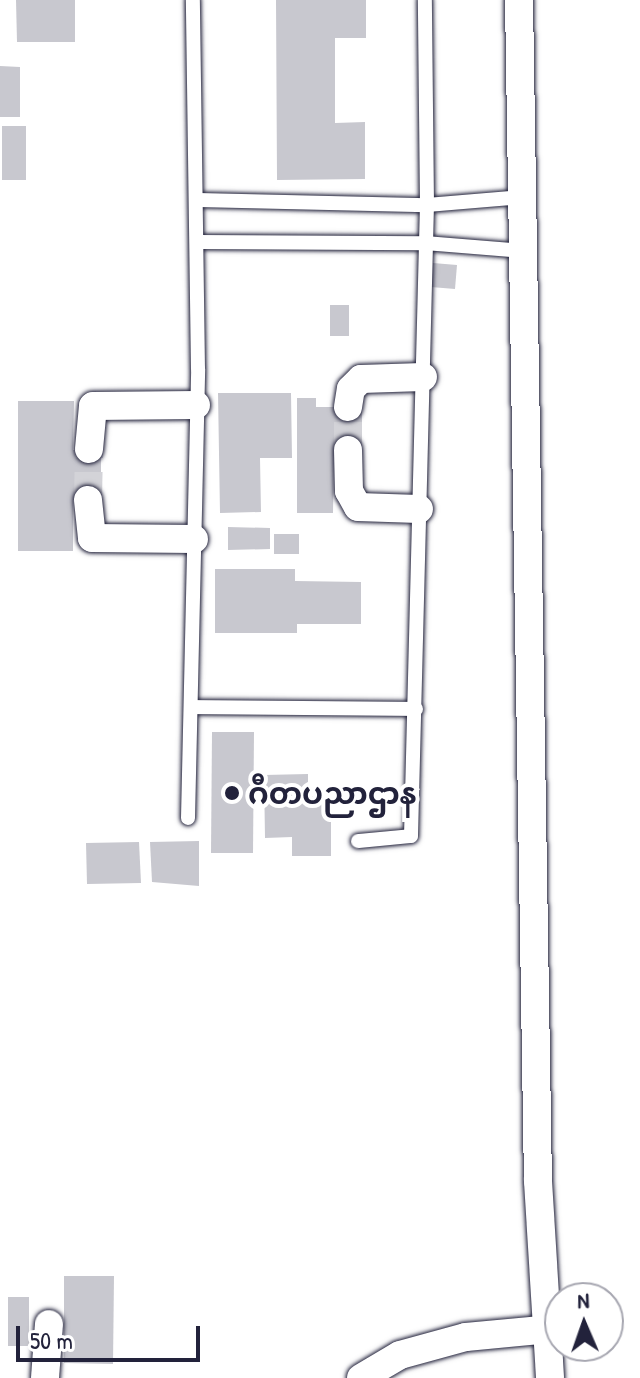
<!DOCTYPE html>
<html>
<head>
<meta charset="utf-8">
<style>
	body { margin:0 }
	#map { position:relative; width:640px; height:1378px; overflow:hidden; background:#fff; font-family:"Patrick Hand","Noto Sans Myanmar",sans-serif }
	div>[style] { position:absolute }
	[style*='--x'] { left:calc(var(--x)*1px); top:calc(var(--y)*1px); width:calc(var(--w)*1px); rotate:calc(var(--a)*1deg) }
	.building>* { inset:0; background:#c8c8cf }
	.minor-tunnel>* { height:28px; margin-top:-14px; transform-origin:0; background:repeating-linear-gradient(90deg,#d3d3d8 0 28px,transparent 0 42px) }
	.roads { filter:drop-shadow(0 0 2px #22223b) drop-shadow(0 0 2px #22223b) }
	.service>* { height:14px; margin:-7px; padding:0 7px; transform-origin:7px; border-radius:7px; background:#fff }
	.minor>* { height:28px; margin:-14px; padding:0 14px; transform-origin:14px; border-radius:14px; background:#fff }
	.dots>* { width:22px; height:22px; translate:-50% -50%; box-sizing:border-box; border:4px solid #fff; border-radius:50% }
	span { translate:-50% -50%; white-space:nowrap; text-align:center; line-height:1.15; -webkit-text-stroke:8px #fff; paint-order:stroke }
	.poi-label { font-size:30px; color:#22223b; font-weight:700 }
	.left { translate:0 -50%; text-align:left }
	.north { position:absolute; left:544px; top:1282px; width:80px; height:80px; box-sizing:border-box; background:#fff; border:2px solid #a7a7b1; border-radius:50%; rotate:358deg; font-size:22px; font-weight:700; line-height:32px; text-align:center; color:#22223b }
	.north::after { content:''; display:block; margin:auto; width:28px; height:36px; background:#22223b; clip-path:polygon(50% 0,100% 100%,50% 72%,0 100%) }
	.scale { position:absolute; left:16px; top:1326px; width:184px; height:36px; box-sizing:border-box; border:4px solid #22223b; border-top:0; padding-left:10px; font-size:24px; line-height:28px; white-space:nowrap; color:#22223b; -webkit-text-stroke:6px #fff; paint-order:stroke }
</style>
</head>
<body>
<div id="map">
	<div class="building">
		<div style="clip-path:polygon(16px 0,75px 0,75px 42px,17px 42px)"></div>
		<div style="clip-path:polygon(276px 0,366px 0,366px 38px,335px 38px,335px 123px,365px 122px,365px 179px,277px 180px)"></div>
		<div style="clip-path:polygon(0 66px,20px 67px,20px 117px,0 117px)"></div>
		<div style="clip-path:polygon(2px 126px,26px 126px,26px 180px,2px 180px)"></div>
		<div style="clip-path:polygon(433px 263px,457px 265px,455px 289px,431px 287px)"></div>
		<div style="clip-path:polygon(330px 305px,349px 305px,349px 336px,330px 336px)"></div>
		<div style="clip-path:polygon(218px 393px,291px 393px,292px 458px,260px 458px,261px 512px,220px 513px)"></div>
		<div style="clip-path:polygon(297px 398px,316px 398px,316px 407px,362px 407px,362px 450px,334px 450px,333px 513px,297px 513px)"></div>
		<div style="clip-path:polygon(18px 401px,74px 401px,73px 450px,101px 450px,101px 500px,73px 500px,73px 551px,18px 551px)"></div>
		<div style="clip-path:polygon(228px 527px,270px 528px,270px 549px,228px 550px)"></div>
		<div style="clip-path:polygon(274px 534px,299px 534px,299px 554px,274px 554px)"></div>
		<div style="clip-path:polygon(215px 569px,295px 569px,295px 581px,361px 582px,361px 624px,297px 624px,297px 633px,215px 633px)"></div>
		<div style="clip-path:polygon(212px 732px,254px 732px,253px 853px,211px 853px)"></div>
		<div style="clip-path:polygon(308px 774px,308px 796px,331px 796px,331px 856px,292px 856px,292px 837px,265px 838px,264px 775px)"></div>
		<div style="clip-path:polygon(199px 841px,199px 886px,152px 882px,150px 842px)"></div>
		<div style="clip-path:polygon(139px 842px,141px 883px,87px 884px,86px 843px)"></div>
		<div style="clip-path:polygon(64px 1276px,114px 1276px,113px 1364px,64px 1363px)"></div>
		<div style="clip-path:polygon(8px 1297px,29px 1297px,29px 1346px,8px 1346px)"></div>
	</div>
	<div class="minor-tunnel">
		<div style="--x:348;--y:450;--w:43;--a:-90"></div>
		<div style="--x:88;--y:500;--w:51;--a:-88.9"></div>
	</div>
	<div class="roads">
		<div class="service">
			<div style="--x:198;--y:200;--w:229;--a:1.3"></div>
			<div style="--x:427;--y:205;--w:96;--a:-4.8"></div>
			<div style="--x:198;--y:242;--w:227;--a:0.3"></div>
			<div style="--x:425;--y:243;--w:99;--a:4.6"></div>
			<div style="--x:191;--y:707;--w:225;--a:0.5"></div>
			<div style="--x:188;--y:818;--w:449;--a:-88.7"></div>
			<div style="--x:198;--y:369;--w:369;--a:-90.8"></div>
			<div style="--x:358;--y:841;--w:53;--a:-5.4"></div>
			<div style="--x:411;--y:836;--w:631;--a:-88.55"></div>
			<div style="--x:427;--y:205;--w:205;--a:-90.6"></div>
		</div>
		<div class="minor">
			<div style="--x:519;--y:0;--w:1181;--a:89.08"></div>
			<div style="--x:538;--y:1181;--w:197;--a:86.5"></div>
			<div style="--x:348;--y:407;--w:18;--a:-81"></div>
			<div style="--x:351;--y:389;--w:14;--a:-45"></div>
			<div style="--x:361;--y:379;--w:62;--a:-1.8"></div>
			<div style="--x:89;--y:449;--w:43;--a:-84.7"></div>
			<div style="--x:93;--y:406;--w:103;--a:-0.6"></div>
			<div style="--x:348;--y:450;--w:41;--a:88.6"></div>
			<div style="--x:349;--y:491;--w:18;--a:61"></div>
			<div style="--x:358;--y:507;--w:61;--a:1.9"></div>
			<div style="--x:88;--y:500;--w:38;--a:84"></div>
			<div style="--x:92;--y:538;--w:102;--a:0.6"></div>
			<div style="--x:45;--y:1378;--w:54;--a:-85.8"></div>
			<div style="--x:361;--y:1378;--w:45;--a:-30.5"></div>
			<div style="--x:400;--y:1355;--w:68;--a:-15.3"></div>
			<div style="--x:466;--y:1337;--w:84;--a:-5.4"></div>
		</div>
	</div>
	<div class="dots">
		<div style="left:232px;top:793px;background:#22223b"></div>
	</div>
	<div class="poi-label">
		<span class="left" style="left:248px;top:793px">ဂီတပညာဌာန</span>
	</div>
	<div class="north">N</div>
	<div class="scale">50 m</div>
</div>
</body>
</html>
